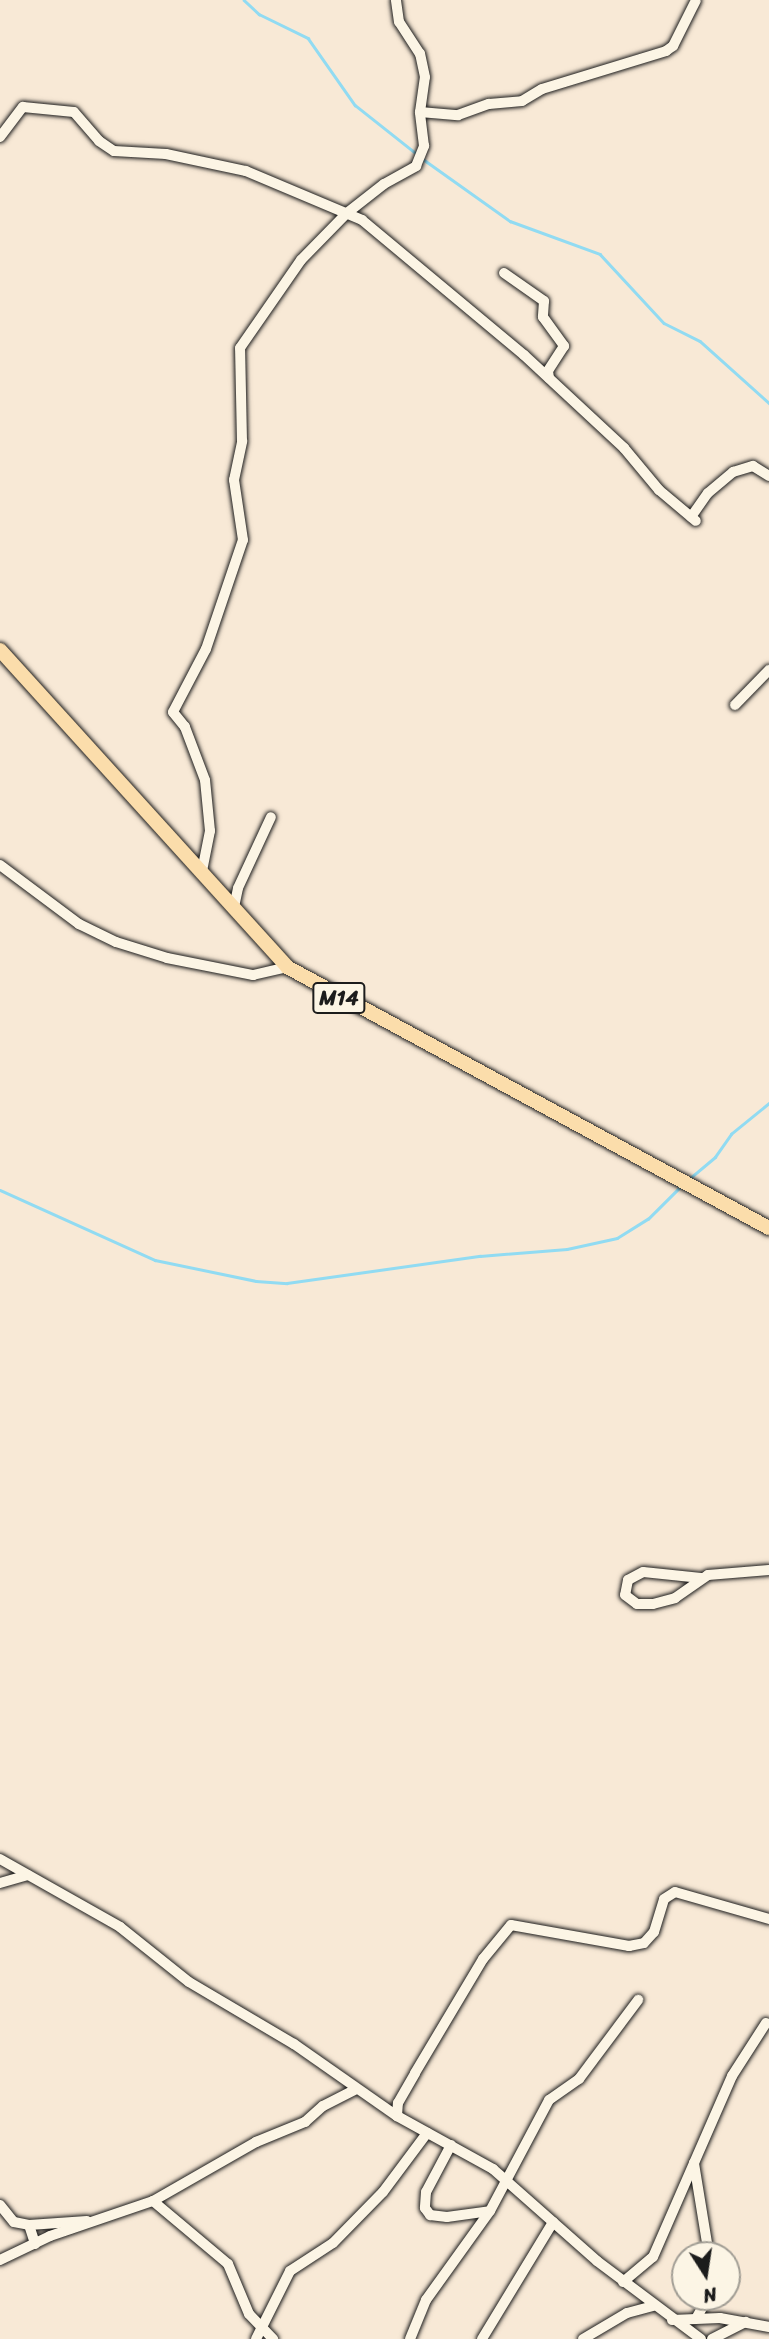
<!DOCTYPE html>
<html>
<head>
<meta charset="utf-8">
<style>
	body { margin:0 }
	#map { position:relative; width:769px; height:2339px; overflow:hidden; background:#f8e9d6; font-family:Sriracha,sans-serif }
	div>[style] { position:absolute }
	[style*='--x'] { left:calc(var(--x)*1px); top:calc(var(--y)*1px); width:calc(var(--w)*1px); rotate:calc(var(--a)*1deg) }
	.stream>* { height:2.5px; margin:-1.25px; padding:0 1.25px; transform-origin:1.25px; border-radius:1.25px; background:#91dbf2 }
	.roads { filter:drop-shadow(0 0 2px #1c1c1c) drop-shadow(0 0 2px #1c1c1c) }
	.minor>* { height:10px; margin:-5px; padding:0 5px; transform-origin:5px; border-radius:5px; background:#fcf5e5 }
	.major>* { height:14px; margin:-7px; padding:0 7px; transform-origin:7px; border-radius:7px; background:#fbddab }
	span { translate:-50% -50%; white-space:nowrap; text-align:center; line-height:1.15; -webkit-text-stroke:5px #fcf5e5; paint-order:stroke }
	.shield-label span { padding:2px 5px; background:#fcf5e5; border:2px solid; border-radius:5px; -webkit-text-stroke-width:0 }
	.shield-label { font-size:21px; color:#1c1c1c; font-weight:700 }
	.north { position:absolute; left:671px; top:2241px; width:70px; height:70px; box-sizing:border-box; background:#fcf5e5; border:2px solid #a29e95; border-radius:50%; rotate:168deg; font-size:19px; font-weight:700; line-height:28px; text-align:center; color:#1c1c1c }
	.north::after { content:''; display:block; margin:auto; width:24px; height:32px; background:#1c1c1c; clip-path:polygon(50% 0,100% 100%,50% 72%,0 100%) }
</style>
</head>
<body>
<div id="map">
	<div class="stream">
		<div style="--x:244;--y:0;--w:21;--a:43"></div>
		<div style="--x:259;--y:14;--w:55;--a:26.1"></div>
		<div style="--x:308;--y:38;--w:82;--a:55"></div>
		<div style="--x:355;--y:105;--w:80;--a:38.4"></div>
		<div style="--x:423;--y:159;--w:107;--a:35.5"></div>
		<div style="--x:510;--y:221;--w:96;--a:20.1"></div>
		<div style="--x:600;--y:254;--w:94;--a:47.2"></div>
		<div style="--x:664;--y:323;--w:40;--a:26.6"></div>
		<div style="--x:700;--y:341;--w:93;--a:41.9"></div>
		<div style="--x:689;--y:1179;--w:34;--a:-40"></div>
		<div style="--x:715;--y:1157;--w:28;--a:-55"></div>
		<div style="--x:731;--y:1134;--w:49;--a:-39.2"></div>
		<div style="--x:0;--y:1190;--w:170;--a:24.3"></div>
		<div style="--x:155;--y:1260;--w:103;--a:11.7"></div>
		<div style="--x:256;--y:1281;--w:31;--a:4"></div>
		<div style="--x:287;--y:1283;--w:195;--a:-8"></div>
		<div style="--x:480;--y:1256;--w:87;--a:-4.6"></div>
		<div style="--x:567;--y:1249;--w:51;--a:-12.4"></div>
		<div style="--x:617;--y:1238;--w:36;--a:-32"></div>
		<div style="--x:648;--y:1219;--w:47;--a:-45"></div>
	</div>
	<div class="roads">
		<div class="minor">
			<div style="--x:420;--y:112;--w:38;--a:5"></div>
			<div style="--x:458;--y:115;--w:33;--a:-20"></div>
			<div style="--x:489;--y:104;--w:33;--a:-5"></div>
			<div style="--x:522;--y:101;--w:23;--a:-31"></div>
			<div style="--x:542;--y:89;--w:130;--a:-17"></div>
			<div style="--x:666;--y:51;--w:9;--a:-36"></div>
			<div style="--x:673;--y:46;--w:51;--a:-63.4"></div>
			<div style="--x:0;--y:137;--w:38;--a:-53"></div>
			<div style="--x:23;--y:107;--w:51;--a:5.6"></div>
			<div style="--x:74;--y:112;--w:38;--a:49"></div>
			<div style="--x:99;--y:141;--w:18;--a:34"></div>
			<div style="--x:114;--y:151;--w:52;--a:3.3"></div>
			<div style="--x:166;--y:154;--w:82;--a:12"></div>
			<div style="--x:246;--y:171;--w:126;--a:22.9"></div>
			<div style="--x:362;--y:220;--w:211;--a:39.8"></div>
			<div style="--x:524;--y:355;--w:137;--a:42.9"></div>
			<div style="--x:624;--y:448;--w:55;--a:50.2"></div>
			<div style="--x:659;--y:490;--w:48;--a:40"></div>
			<div style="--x:504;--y:273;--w:49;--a:35"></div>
			<div style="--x:544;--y:301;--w:16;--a:94"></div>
			<div style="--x:543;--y:317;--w:36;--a:54"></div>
			<div style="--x:564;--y:346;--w:30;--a:123"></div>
			<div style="--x:548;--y:371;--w:7;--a:82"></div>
			<div style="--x:691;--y:517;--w:29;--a:-55"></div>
			<div style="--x:708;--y:493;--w:33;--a:-40"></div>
			<div style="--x:733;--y:472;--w:21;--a:-17"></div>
			<div style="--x:753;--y:466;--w:19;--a:32"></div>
			<div style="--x:735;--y:705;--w:49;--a:-45.8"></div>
			<div style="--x:0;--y:865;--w:99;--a:36.8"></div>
			<div style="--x:79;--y:924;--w:41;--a:25.9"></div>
			<div style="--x:116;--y:942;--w:53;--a:17.4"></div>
			<div style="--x:167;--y:958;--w:88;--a:11.2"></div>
			<div style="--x:253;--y:975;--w:35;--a:-13"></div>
			<div style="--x:202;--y:871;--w:41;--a:-78.7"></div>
			<div style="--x:210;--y:831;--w:51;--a:-95.6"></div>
			<div style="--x:205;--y:780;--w:57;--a:-110.7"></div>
			<div style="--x:185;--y:727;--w:19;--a:-129"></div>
			<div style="--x:173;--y:712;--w:71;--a:-62.4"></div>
			<div style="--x:206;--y:649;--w:115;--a:-71.3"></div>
			<div style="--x:243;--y:540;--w:61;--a:-98.5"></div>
			<div style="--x:234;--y:480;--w:40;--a:-78"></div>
			<div style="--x:242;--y:441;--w:93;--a:-91.2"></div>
			<div style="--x:240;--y:348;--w:107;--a:-55.3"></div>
			<div style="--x:301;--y:260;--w:66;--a:-45.6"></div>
			<div style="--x:347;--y:213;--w:47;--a:-38.1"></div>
			<div style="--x:384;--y:184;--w:37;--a:-29"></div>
			<div style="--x:416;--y:166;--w:22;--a:-68"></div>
			<div style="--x:424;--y:146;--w:34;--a:-97"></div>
			<div style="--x:420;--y:112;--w:35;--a:-82"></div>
			<div style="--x:425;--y:77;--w:24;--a:-102"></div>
			<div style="--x:420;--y:54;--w:38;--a:-123"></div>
			<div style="--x:399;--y:22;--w:22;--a:-98"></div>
			<div style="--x:234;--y:907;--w:19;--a:-78"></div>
			<div style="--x:238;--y:888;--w:78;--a:-65.1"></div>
			<div style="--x:701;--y:1578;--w:58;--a:-174.1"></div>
			<div style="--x:643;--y:1572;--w:17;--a:152"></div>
			<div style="--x:628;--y:1580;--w:15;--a:101"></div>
			<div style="--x:625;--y:1595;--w:15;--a:37"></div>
			<div style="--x:637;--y:1604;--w:16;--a:0"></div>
			<div style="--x:653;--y:1604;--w:23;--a:-15"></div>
			<div style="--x:675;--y:1598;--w:40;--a:-34.9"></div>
			<div style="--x:708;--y:1575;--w:61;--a:-4.7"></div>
			<div style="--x:0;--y:1859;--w:138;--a:29.5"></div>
			<div style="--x:120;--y:1927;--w:88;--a:38.6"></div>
			<div style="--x:189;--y:1982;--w:122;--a:30.6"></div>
			<div style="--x:294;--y:2044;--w:126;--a:35"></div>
			<div style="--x:397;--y:2116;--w:110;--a:28.9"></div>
			<div style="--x:493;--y:2169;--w:139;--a:41.5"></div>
			<div style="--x:597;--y:2261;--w:130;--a:36.9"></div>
			<div style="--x:0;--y:1883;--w:29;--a:-16"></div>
			<div style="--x:397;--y:2116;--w:13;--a:-86"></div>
			<div style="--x:398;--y:2103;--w:34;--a:-60"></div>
			<div style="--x:415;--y:2073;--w:133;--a:-59.2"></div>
			<div style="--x:483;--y:1959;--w:44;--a:-50.5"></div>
			<div style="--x:511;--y:1925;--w:120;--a:10.1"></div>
			<div style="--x:629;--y:1946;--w:15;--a:-11"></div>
			<div style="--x:644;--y:1943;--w:15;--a:-48"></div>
			<div style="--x:654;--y:1932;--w:34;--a:-73"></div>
			<div style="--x:664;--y:1899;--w:13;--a:-32"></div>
			<div style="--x:675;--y:1892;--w:98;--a:16"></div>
			<div style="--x:451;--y:2145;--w:53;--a:118"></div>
			<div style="--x:426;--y:2192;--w:16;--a:94"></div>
			<div style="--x:425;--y:2208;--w:9;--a:54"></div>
			<div style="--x:430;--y:2215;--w:17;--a:7"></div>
			<div style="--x:447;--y:2217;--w:43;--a:-7.9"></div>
			<div style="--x:153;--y:2201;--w:98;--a:40"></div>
			<div style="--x:228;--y:2264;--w:54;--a:67.2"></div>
			<div style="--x:249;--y:2314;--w:35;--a:46"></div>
			<div style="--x:0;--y:2205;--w:22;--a:51"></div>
			<div style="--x:14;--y:2222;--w:15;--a:11"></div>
			<div style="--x:29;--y:2225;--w:20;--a:72"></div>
			<div style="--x:29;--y:2225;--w:58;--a:-3.9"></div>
			<div style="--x:709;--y:2255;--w:93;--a:-99.3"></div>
			<div style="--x:694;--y:2163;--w:95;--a:-66.4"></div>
			<div style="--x:732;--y:2076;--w:63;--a:-57.3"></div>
			<div style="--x:0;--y:2260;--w:55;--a:-25.6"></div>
			<div style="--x:50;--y:2236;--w:109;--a:-18.8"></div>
			<div style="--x:153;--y:2201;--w:119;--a:-29.8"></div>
			<div style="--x:256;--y:2142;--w:53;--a:-22.2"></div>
			<div style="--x:305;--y:2122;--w:24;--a:-42"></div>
			<div style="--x:323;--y:2106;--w:38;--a:-27"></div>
			<div style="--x:623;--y:2282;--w:39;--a:-40"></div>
			<div style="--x:653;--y:2257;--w:103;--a:-66.4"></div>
			<div style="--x:697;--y:2317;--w:23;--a:-61"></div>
			<div style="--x:672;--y:2320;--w:48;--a:-2.4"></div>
			<div style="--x:720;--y:2318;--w:50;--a:10.4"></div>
			<div style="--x:256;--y:2339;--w:76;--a:-63.4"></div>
			<div style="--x:290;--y:2271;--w:51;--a:-33.1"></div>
			<div style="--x:333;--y:2243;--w:71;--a:-45.6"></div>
			<div style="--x:383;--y:2192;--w:74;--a:-53.3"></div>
			<div style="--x:410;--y:2339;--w:42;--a:-67.7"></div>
			<div style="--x:426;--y:2300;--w:110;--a:-54.3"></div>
			<div style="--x:490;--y:2211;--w:126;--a:-62"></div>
			<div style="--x:549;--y:2100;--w:37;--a:-35"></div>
			<div style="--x:579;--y:2079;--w:99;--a:-53.2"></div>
			<div style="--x:482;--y:2339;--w:137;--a:-58.7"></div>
			<div style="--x:583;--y:2339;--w:51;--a:-30.6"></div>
			<div style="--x:627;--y:2313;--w:27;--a:-15"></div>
			<div style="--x:712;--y:2339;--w:38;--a:-27"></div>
		</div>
		<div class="major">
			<div style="--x:0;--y:650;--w:428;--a:47.8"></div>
			<div style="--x:287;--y:967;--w:548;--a:28.44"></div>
		</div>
	</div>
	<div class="shield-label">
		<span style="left:339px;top:998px">M14</span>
	</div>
	<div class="north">N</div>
</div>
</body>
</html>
